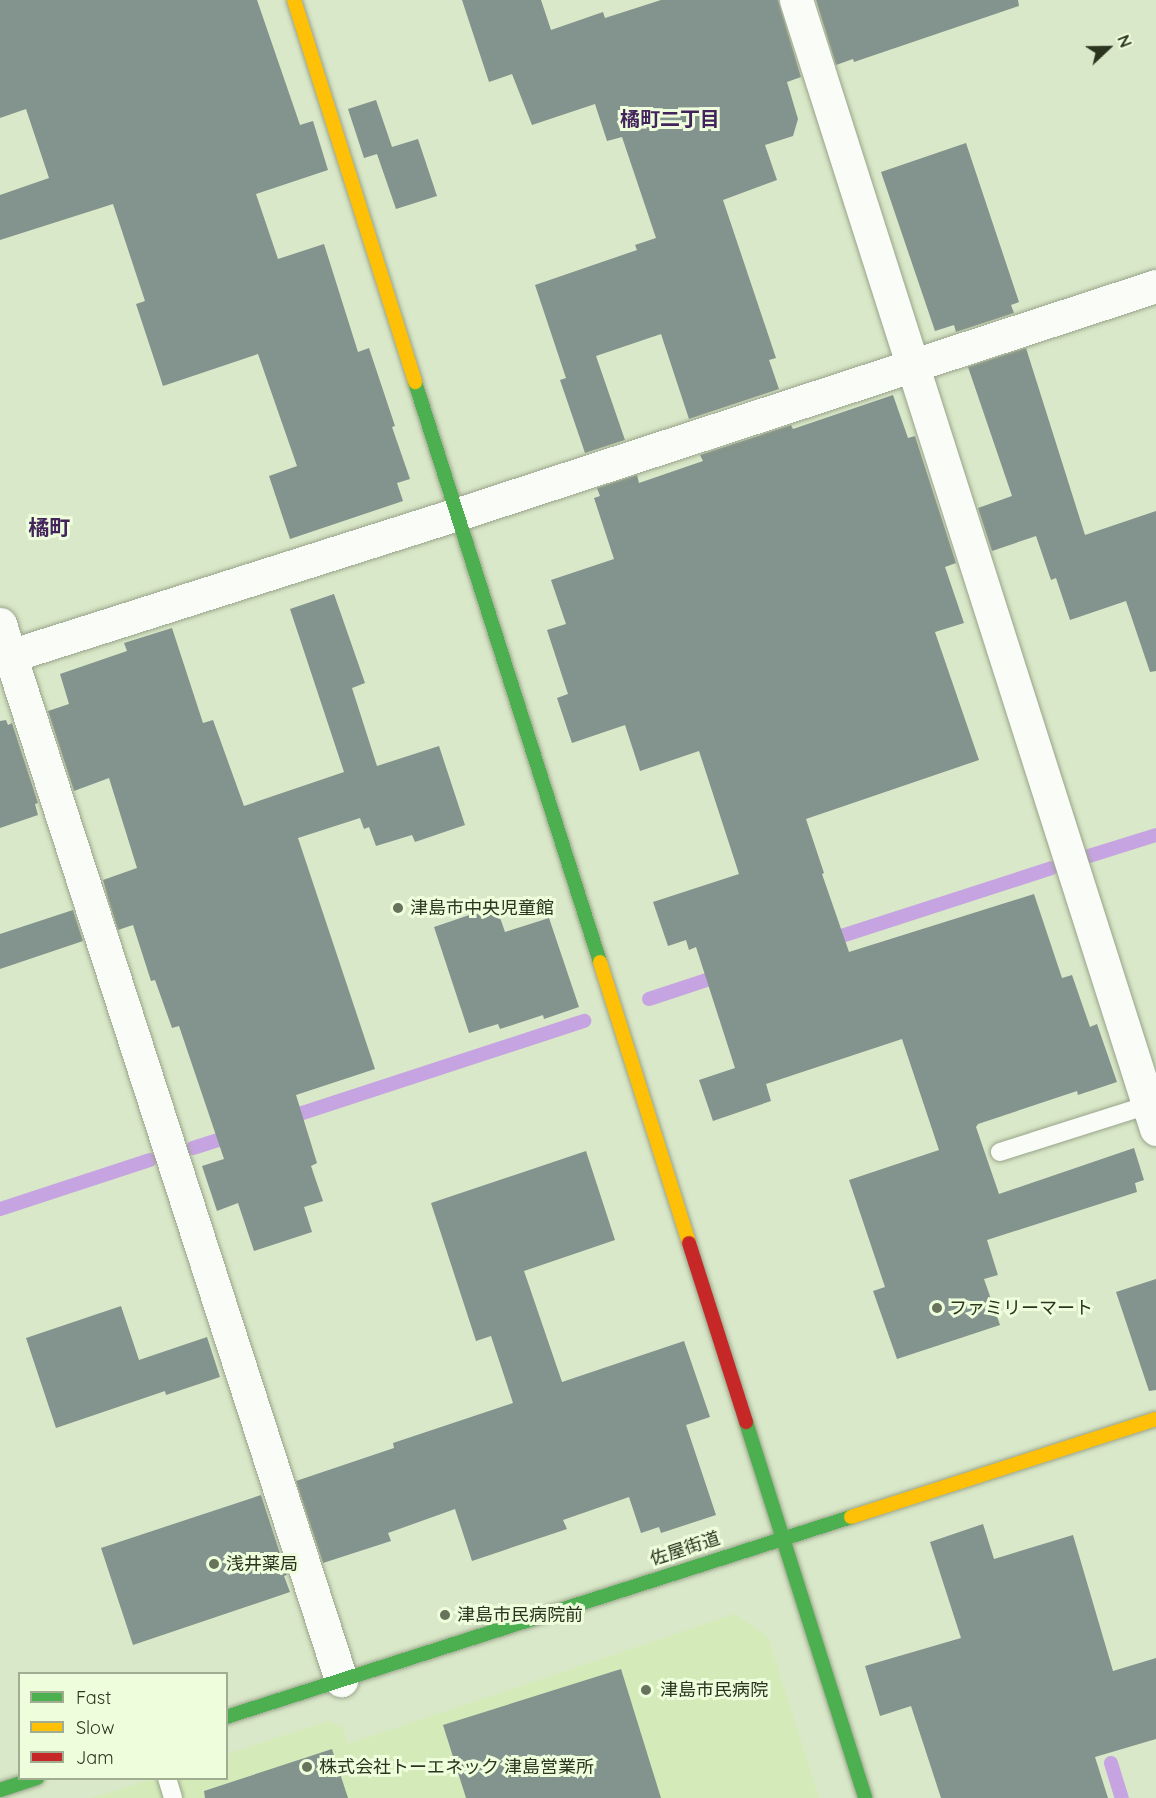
<!DOCTYPE html>
<html>
<head>
<meta charset="utf-8">
<style>
	body { margin:0 }
	#map { position:relative; width:1156px; height:1798px; overflow:hidden; background:#d9e8c8; font-family:Quicksand,"Noto Sans JP",sans-serif }
	div>[style] { position:absolute }
	[style*='--x'] { left:calc(var(--x)*1px); top:calc(var(--y)*1px); width:calc(var(--w)*1px); rotate:calc(var(--a)*1deg) }
	.built>* { inset:0; background:#d4ebb9 }
	.stream>* { height:14px; margin:-7px; padding:0 7px; transform-origin:7px; border-radius:7px; background:#c6a4e1 }
	.building>* { inset:0; background:#83938d }
	.roads { filter:drop-shadow(0 0 2px #98a38a) drop-shadow(0 0 2px #98a38a) }
	.lane>* { height:18px; margin:-9px; padding:0 9px; transform-origin:9px; border-radius:9px; background:#f9fcf7 }
	.street>* { height:33px; margin:-16.5px; padding:0 16.5px; transform-origin:16.5px; border-radius:16.5px; background:#f9fcf7 }
	.fast>* { height:14px; margin:-7px; padding:0 7px; transform-origin:7px; border-radius:7px; background:#4caf50 }
	.slow>* { height:14px; margin:-7px; padding:0 7px; transform-origin:7px; border-radius:7px; background:#ffc107 }
	.jam>* { height:14px; margin:-7px; padding:0 7px; transform-origin:7px; border-radius:7px; background:#c62828 }
	.dots>* { width:16px; height:16px; translate:-50% -50%; box-sizing:border-box; border:3px solid #eefedc; border-radius:50% }
	span { translate:-50% -50%; white-space:nowrap; text-align:center; line-height:1.15; -webkit-text-stroke:6px #eefedc; paint-order:stroke }
	.poi-label { font-size:18px; color:#2a341e }
	.left { translate:0 -50%; text-align:left }
	.street-label { font-size:18px; color:#2a341e }
	.neighbourhood-label { font-size:20px; color:#43235b; font-weight:700 }
	.quarter-label { font-size:21px; color:#43235b; font-weight:700 }
	.legend { position:absolute; left:18px; top:1672px; width:210px; height:108px; box-sizing:border-box; background:#eefedc; border:2px solid #a0ad90; margin:0; padding:8px 10px; list-style:none; font-size:18px; color:#2a341e }
	.legend li { display:flex; align-items:center; gap:12px; height:30px }
	.legend b { width:30px; border:2px solid #a0ad90 }
	.north { position:absolute; left:1078px; top:18px; width:60px; height:60px; -webkit-text-stroke:4px #eefedc; paint-order:stroke; rotate:68deg; font-size:16px; font-weight:700; line-height:24px; text-align:center; color:#2a341e }
	.north::after { content:''; display:block; margin:auto; width:21px; height:27px; background:#2a341e; clip-path:polygon(50% 0,100% 100%,50% 72%,0 100%) }
</style>
</head>
<body>
<div id="map">
	<div class="built">
		<div style="clip-path:polygon(735px 1614px,768px 1637px,819px 1798px,92px 1798px,152px 1779px,226px 1778px,227px 1754px,328px 1721px,343px 1727px,348px 1744px)"></div>
	</div>
	<div class="stream">
		<div style="--x:1089;--y:856;--w:70;--a:-17.4"></div>
		<div style="--x:826;--y:941;--w:237;--a:-17.9"></div>
		<div style="--x:649;--y:999;--w:77;--a:-18.2"></div>
		<div style="--x:284;--y:1119;--w:316;--a:-18.1"></div>
		<div style="--x:193;--y:1148;--w:43;--a:-17.6"></div>
		<div style="--x:0;--y:1209;--w:158;--a:-18.1"></div>
		<div style="--x:1111;--y:1763;--w:37;--a:73"></div>
	</div>
	<div class="building">
		<div style="clip-path:polygon(0 0,257px 0,300px 125px,313px 121px,328px 170px,256px 194px,278px 259px,324px 244px,358px 352px,369px 348px,395px 426px,392px 427px,410px 479px,397px 483px,403px 501px,290px 539px,269px 476px,297px 466px,258px 354px,163px 386px,136px 304px,145px 301px,113px 204px,0 240px,0 195px,49px 178px,26px 109px,0 118px)"></div>
		<div style="clip-path:polygon(462px 0,541px 0,551px 30px,603px 12px,605px 18px,661px 0,778px 0,801px 77px,787px 82px,798px 119px,793px 136px,765px 145px,777px 180px,723px 200px,776px 358px,769px 360px,779px 389px,689px 419px,661px 334px,596px 356px,625px 440px,585px 453px,560px 380px,566px 378px,535px 285px,637px 250px,635px 245px,656px 238px,622px 137px,607px 141px,595px 104px,532px 125px,512px 74px,489px 82px)"></div>
		<div style="clip-path:polygon(816px 0,1018px 0,1019px 6px,854px 62px,853px 59px,836px 65px)"></div>
		<div style="clip-path:polygon(376px 100px,392px 147px,418px 139px,437px 196px,396px 209px,377px 154px,364px 158px,348px 109px)"></div>
		<div style="clip-path:polygon(966px 143px,1019px 302px,1011px 305px,1014px 313px,956px 332px,954px 325px,935px 331px,881px 172px)"></div>
		<div style="clip-path:polygon(1026px 348px,1085px 535px,1156px 511px,1156px 671px,1150px 672px,1126px 601px,1070px 620px,1056px 578px,1051px 580px,1036px 536px,992px 551px,978px 508px,1012px 496px,968px 367px)"></div>
		<div style="clip-path:polygon(893px 395px,908px 438px,915px 436px,956px 563px,945px 567px,964px 623px,935px 632px,979px 760px,806px 819px,824px 873px,822px 874px,849px 952px,1034px 894px,1062px 978px,1072px 975px,1090px 1027px,1097px 1024px,1117px 1082px,1078px 1095px,1077px 1091px,978px 1124px,976px 1127px,999px 1194px,1134px 1148px,1144px 1180px,1135px 1183px,1137px 1192px,987px 1240px,998px 1275px,984px 1279px,1000px 1325px,897px 1359px,873px 1291px,885px 1287px,849px 1180px,939px 1150px,902px 1039px,766px 1084px,771px 1101px,713px 1121px,699px 1080px,735px 1068px,696px 947px,689px 950px,686px 940px,668px 946px,653px 902px,739px 874px,699px 751px,640px 771px,625px 725px,572px 743px,557px 698px,568px 694px,547px 630px,566px 624px,551px 580px,614px 559px,594px 498px,600px 496px,597px 488px,637px 475px,639px 483px,703px 461px,700px 455px,791px 425px,793px 429px)"></div>
		<div style="clip-path:polygon(334px 594px,365px 683px,352px 688px,377px 766px,439px 746px,465px 825px,415px 842px,412px 835px,376px 846px,369px 827px,364px 829px,360px 818px,298px 838px,375px 1069px,296px 1095px,317px 1163px,311px 1166px,323px 1201px,304px 1207px,312px 1232px,254px 1251px,238px 1203px,217px 1211px,202px 1166px,224px 1159px,179px 1026px,172px 1028px,155px 980px,151px 981px,133px 925px,118px 930px,108px 898px,103px 880px,137px 868px,109px 778px,74px 791px,48px 711px,69px 704px,60px 674px,127px 651px,124px 643px,172px 628px,203px 723px,213px 720px,244px 806px,344px 772px,290px 609px)"></div>
		<div style="clip-path:polygon(6px 720px,8px 725px,12px 723px,38px 803px,35px 804px,38px 815px,0 828px,0 721px)"></div>
		<div style="clip-path:polygon(496px 906px,505px 932px,549px 918px,579px 1007px,544px 1019px,543px 1015px,500px 1029px,498px 1024px,469px 1033px,434px 927px)"></div>
		<div style="clip-path:polygon(73px 910px,83px 941px,0 969px,0 934px)"></div>
		<div style="clip-path:polygon(586px 1151px,615px 1240px,524px 1271px,562px 1382px,684px 1341px,710px 1417px,686px 1425px,716px 1515px,661px 1533px,659px 1527px,641px 1533px,629px 1497px,563px 1520px,567px 1529px,472px 1561px,455px 1509px,388px 1533px,391px 1541px,323px 1563px,296px 1481px,394px 1448px,393px 1443px,513px 1403px,491px 1336px,476px 1341px,431px 1203px)"></div>
		<div style="clip-path:polygon(1156px 1279px,1156px 1390px,1149px 1391px,1116px 1292px)"></div>
		<div style="clip-path:polygon(121px 1306px,139px 1360px,207px 1337px,220px 1377px,166px 1395px,165px 1391px,56px 1428px,26px 1338px)"></div>
		<div style="clip-path:polygon(261px 1495px,287px 1575px,284px 1576px,290px 1592px,133px 1645px,101px 1548px)"></div>
		<div style="clip-path:polygon(983px 1524px,994px 1559px,1073px 1535px,1113px 1671px,1156px 1658px,1156px 1739px,1095px 1757px,1108px 1798px,941px 1798px,911px 1706px,880px 1716px,865px 1666px,961px 1638px,930px 1542px)"></div>
		<div style="clip-path:polygon(621px 1669px,661px 1798px,466px 1798px,443px 1725px)"></div>
		<div style="clip-path:polygon(332px 1749px,348px 1798px,205px 1798px,204px 1791px)"></div>
	</div>
	<div class="roads">
		<div class="lane">
			<div style="--x:1000;--y:1152;--w:155;--a:-17.6"></div>
			<div style="--x:167;--y:1778;--w:21;--a:73"></div>
		</div>
		<div class="street">
			<div style="--x:796;--y:0;--w:1185;--a:72.31"></div>
			<div style="--x:0;--y:624;--w:1110;--a:72.1"></div>
			<div style="--x:0;--y:659;--w:480;--a:-17.6"></div>
			<div style="--x:458;--y:514;--w:734;--a:-18.09"></div>
		</div>
		<div class="fast">
			<div style="--x:415;--y:382;--w:609;--a:72.31"></div>
			<div style="--x:746;--y:1422;--w:394;--a:72.4"></div>
			<div style="--x:226;--y:1717;--w:656;--a:-17.74"></div>
			<div style="--x:0;--y:1790;--w:39;--a:-18"></div>
		</div>
		<div class="slow">
			<div style="--x:294;--y:0;--w:401;--a:72.4"></div>
			<div style="--x:600;--y:962;--w:295;--a:72.4"></div>
			<div style="--x:851;--y:1517;--w:320;--a:-17.8"></div>
		</div>
		<div class="jam">
			<div style="--x:689;--y:1243;--w:188;--a:72.3"></div>
		</div>
	</div>
	<div class="dots">
		<div style="left:398px;top:908px;background:#67735a"></div>
		<div style="left:937px;top:1308px;background:#67735a"></div>
		<div style="left:214px;top:1564px;background:#67735a"></div>
		<div style="left:445px;top:1615px;background:#67735a"></div>
		<div style="left:646px;top:1690px;background:#67735a"></div>
		<div style="left:307px;top:1767px;background:#67735a"></div>
	</div>
	<div class="poi-label">
		<span class="left" style="left:410px;top:908px">津島市中央児童館</span>
		<span class="left" style="left:949px;top:1308px">ファミリーマート</span>
		<span class="left" style="left:226px;top:1564px">浅井薬局</span>
		<span class="left" style="left:457px;top:1615px">津島市民病院前</span>
		<span class="left" style="left:660px;top:1690px">津島市民病院</span>
		<span class="left" style="left:319px;top:1767px">株式会社トーエネック 津島営業所</span>
	</div>
	<div class="street-label">
		<span style="left:685px;top:1549px;rotate:-18deg">佐屋街道</span>
	</div>
	<div class="neighbourhood-label">
		<span style="left:670px;top:118px">橘町二丁目</span>
	</div>
	<div class="quarter-label">
		<span style="left:49px;top:527px">橘町</span>
	</div>
	<ul class="legend">
	<li><b style="height:8px;background:#4caf50"></b>Fast</li>
	<li><b style="height:8px;background:#ffc107"></b>Slow</li>
	<li><b style="height:8px;background:#c62828"></b>Jam</li>
	</ul>
	<div class="north">N</div>
</div>
</body>
</html>
